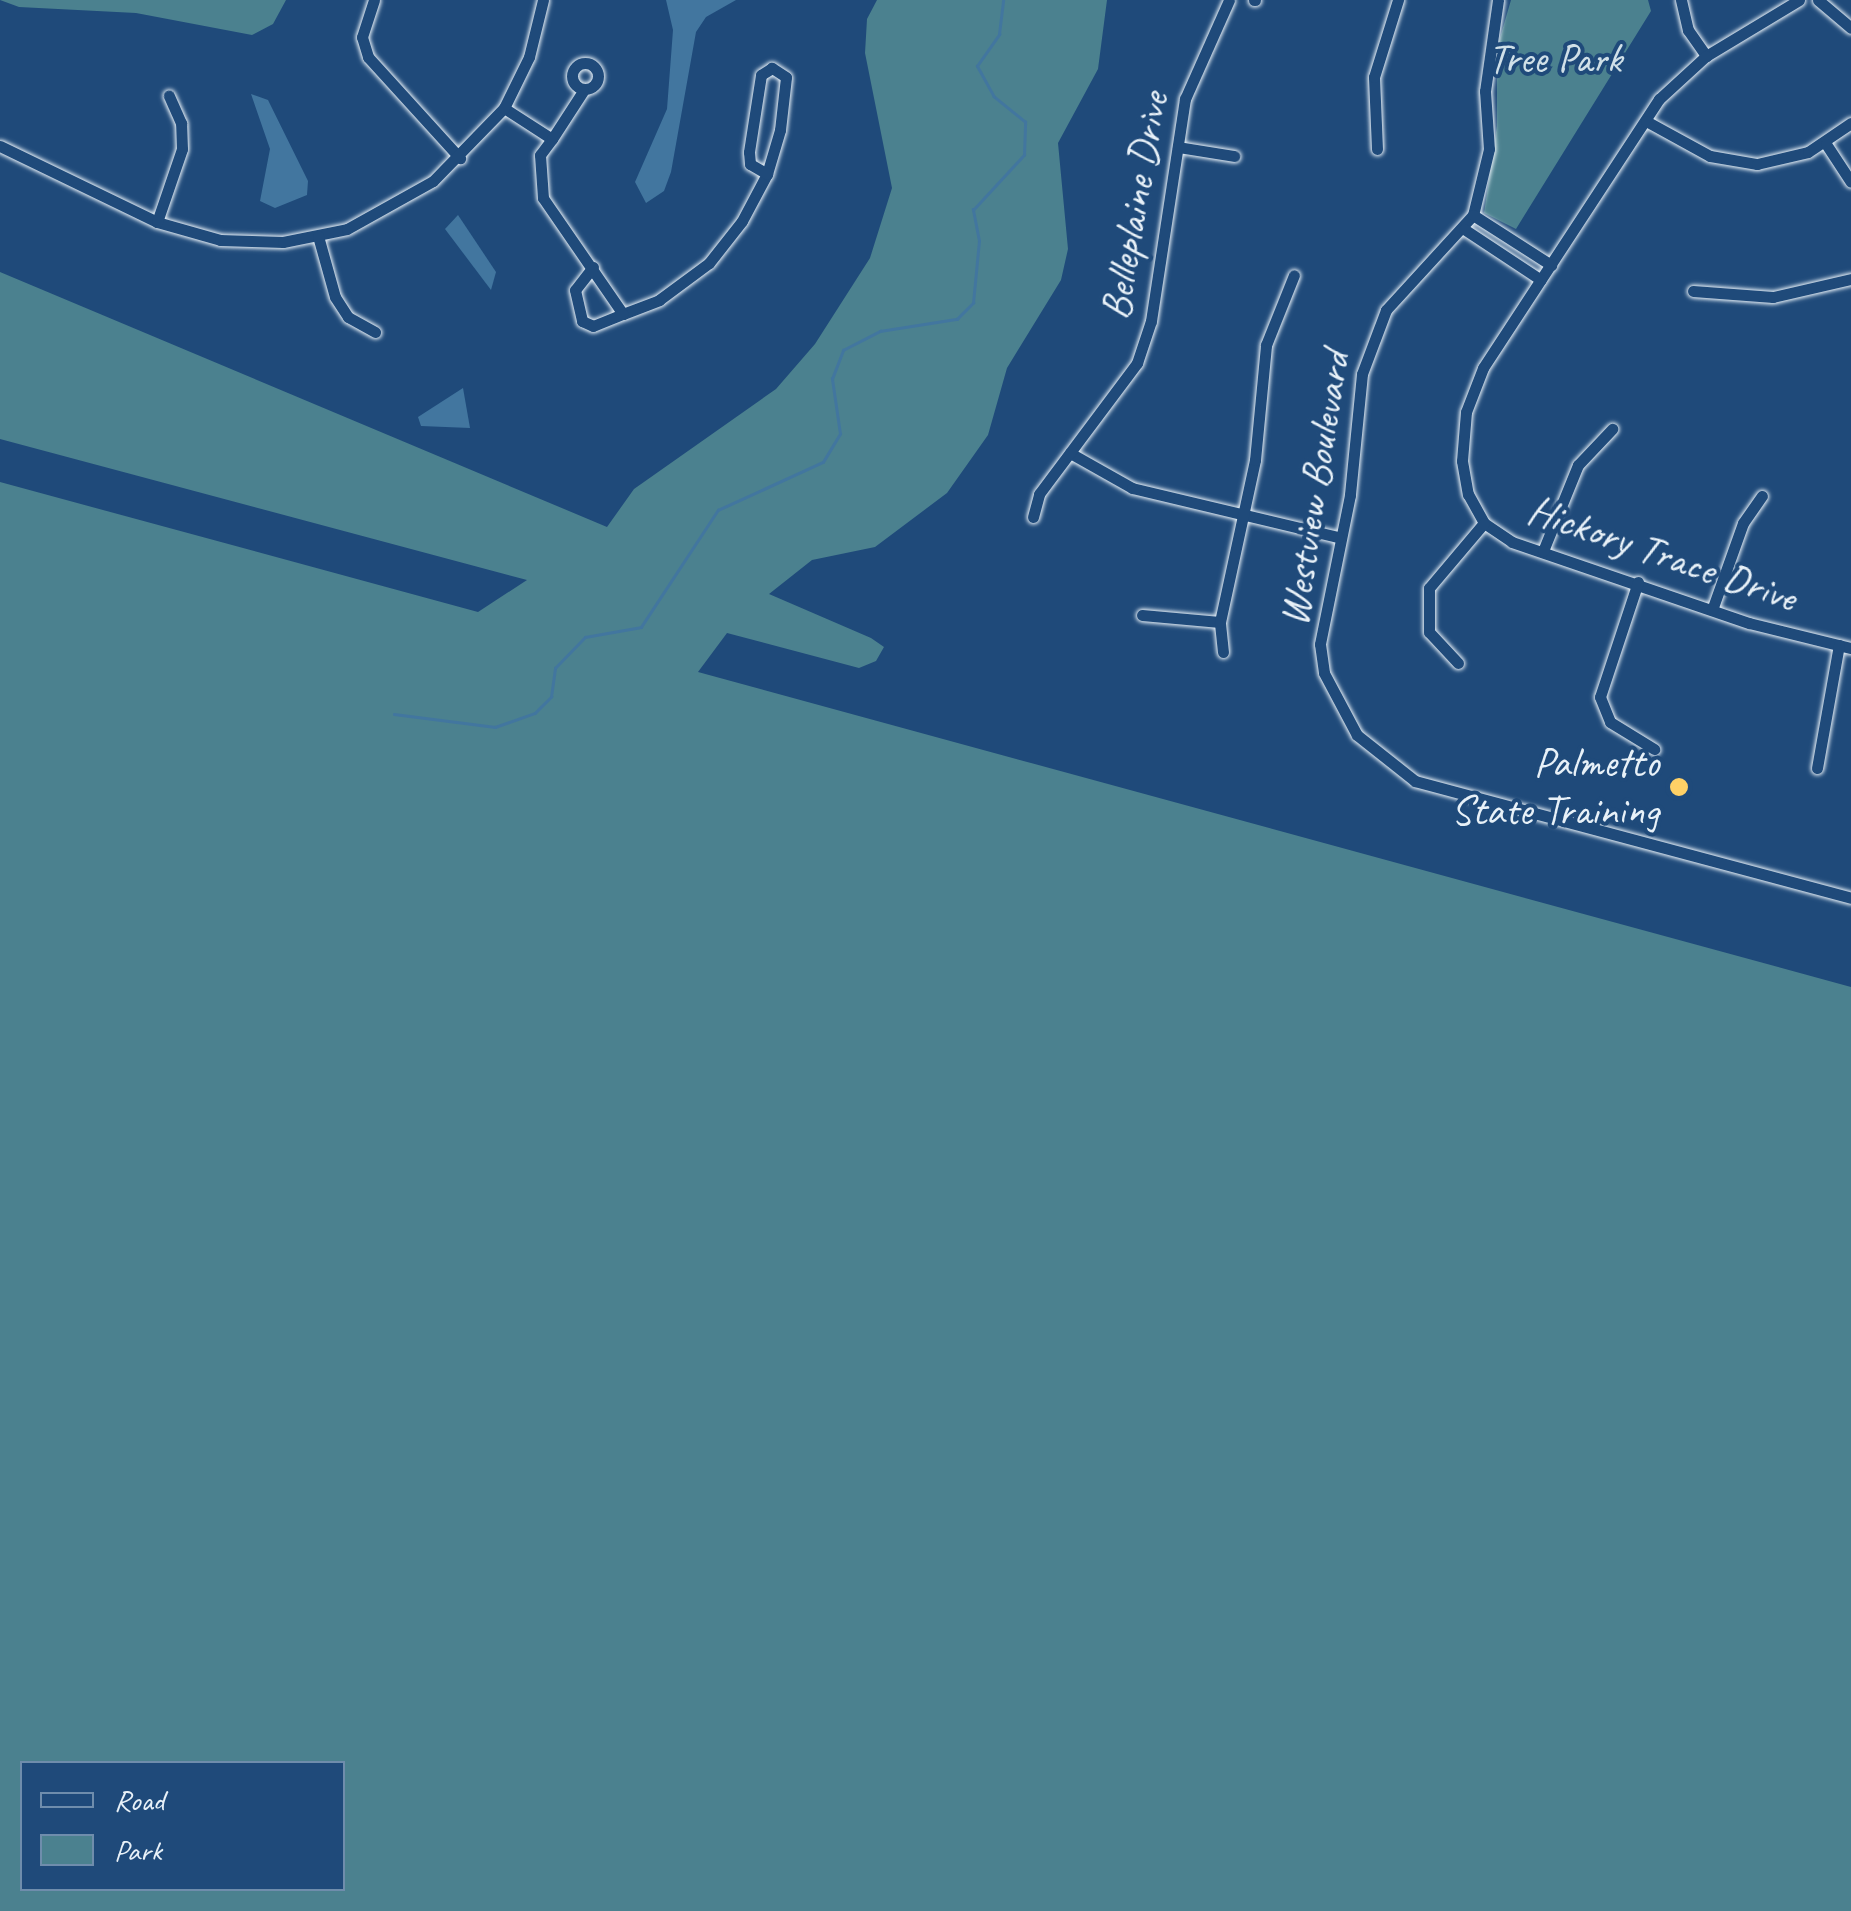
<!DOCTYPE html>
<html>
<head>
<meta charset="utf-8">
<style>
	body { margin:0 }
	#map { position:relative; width:1851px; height:1911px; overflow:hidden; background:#1f4a7a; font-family:Caveat,sans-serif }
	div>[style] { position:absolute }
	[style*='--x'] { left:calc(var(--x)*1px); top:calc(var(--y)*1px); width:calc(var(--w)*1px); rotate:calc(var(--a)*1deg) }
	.green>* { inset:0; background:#4b818f }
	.water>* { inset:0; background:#42769f }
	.stream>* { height:2.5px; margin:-1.25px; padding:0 1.25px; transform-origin:1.25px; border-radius:1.25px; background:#42769f }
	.roads { filter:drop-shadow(0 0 2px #e8f1f8) drop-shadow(0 0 2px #e8f1f8) }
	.minor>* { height:11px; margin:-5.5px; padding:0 5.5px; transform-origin:5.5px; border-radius:5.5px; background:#1f4a7a }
	.minor>.ring { margin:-5.5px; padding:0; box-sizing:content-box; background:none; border:11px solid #1f4a7a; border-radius:50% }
	.dots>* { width:28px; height:28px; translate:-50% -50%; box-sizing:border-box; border:5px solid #1f4a7a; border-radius:50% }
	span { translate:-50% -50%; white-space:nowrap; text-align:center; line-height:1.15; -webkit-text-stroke:8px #1f4a7a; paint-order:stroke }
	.park-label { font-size:42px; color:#d0e0e8 }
	.street-label { font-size:42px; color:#e8f1f8 }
	.poi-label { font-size:42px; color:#e8f1f8 }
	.right { translate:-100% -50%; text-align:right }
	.legend { position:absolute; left:20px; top:1761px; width:325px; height:130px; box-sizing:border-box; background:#1f4a7a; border:2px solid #6f8dac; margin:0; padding:12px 18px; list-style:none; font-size:30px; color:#e8f1f8 }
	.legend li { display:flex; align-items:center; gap:20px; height:50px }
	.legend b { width:50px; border:2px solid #6f8dac }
</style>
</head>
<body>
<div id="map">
	<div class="green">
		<div style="clip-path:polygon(0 0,286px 0,273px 24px,252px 35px,136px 13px,19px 7px)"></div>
		<div style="clip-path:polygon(evenodd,877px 0,1107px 0,1098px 69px,1058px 143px,1068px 249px,1061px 280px,1007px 368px,988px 435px,947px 493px,875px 547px,812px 560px,769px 594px,871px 638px,884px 647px,876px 661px,859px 668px,727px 633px,698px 672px,1851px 987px,1851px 1911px,0 1911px,0 482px,478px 612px,527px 580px,0 439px,0 272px,607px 527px,634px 489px,776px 389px,815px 344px,870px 258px,892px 188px,865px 53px,867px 19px,877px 0,22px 1764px,342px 1764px,342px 1888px,22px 1888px,22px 1764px)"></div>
		<div style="clip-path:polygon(1511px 0,1648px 0,1651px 11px,1516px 229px,1484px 213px,1497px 126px,1497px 48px)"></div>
	</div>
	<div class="water">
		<div style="clip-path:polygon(666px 0,736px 0,706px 17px,696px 32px,671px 172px,664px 191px,646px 203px,635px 182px,667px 109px,673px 30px)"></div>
		<div style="clip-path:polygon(251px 94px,268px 100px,308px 181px,307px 195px,275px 208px,260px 201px,270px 149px)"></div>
		<div style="clip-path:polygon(458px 215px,496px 272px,491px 290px,445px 229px)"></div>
		<div style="clip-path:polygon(463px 388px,470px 428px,421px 426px,418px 417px)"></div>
	</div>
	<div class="stream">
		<div style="--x:394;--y:714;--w:102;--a:7.3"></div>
		<div style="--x:495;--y:727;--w:42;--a:-19.3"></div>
		<div style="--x:535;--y:713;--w:23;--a:-45"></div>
		<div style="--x:551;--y:697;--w:29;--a:-82"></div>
		<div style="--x:555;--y:668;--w:43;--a:-45.9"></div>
		<div style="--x:585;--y:637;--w:57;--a:-10.1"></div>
		<div style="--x:641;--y:627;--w:140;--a:-56.7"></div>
		<div style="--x:718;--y:510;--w:115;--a:-24.6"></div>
		<div style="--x:823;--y:462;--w:33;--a:-59"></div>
		<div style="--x:840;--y:434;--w:56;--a:-98.3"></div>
		<div style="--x:832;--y:379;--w:31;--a:-69"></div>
		<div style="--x:843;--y:350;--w:42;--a:-27.2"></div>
		<div style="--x:880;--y:331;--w:78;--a:-8.9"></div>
		<div style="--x:957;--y:319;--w:23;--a:-45"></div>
		<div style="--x:973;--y:303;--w:62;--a:-84.5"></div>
		<div style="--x:979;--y:241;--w:32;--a:-101"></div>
		<div style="--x:973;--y:210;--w:75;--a:-47.2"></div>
		<div style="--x:1024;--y:155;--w:33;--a:-88"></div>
		<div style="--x:1025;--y:122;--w:40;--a:-141"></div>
		<div style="--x:994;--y:97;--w:35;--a:-119"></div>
		<div style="--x:977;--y:66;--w:39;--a:-55"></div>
		<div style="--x:999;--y:34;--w:34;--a:-83"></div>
	</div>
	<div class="roads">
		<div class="minor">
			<div style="--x:374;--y:0;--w:39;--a:108"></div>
			<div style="--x:362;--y:37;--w:21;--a:73"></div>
			<div style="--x:368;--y:57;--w:137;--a:47.7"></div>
			<div style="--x:1254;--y:0;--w:1;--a:0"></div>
			<div style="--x:1498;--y:0;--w:92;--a:98.1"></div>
			<div style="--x:1485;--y:91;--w:58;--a:86.1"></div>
			<div style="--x:1489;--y:149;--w:68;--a:103.6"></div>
			<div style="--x:1473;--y:215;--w:129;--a:132.5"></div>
			<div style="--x:1386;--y:310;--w:68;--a:110.6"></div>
			<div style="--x:1362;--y:374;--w:122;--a:95.7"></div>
			<div style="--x:1350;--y:495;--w:152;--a:101.4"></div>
			<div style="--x:1320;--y:644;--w:29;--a:82"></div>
			<div style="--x:1324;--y:673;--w:70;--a:62"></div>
			<div style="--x:1357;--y:735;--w:74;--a:38.4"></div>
			<div style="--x:1415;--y:781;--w:451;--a:15"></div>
			<div style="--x:1681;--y:0;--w:31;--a:77"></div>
			<div style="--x:1688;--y:30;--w:32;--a:55"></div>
			<div style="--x:1799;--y:0;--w:109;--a:148.9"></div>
			<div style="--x:1706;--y:56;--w:64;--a:137.5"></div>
			<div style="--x:1659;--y:99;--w:321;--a:123.2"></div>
			<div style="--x:1483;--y:368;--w:47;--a:111.1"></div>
			<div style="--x:1466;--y:412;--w:49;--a:94.7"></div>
			<div style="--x:1462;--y:461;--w:34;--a:80"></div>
			<div style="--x:1468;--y:494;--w:33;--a:61"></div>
			<div style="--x:1484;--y:523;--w:34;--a:34"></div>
			<div style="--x:1512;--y:542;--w:250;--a:18.9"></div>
			<div style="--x:1749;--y:623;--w:105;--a:13.8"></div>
			<div style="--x:1818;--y:0;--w:43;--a:40.3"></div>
			<div class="ring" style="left:572px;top:63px;width:15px;height:15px"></div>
			<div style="--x:504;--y:108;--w:57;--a:32.9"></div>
			<div style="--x:552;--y:139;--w:20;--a:127"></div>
			<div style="--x:540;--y:155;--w:43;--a:86"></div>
			<div style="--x:543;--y:198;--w:141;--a:55.4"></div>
			<div style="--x:623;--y:314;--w:39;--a:-21"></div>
			<div style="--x:659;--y:300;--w:62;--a:-36.5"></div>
			<div style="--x:709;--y:263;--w:53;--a:-51.8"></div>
			<div style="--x:742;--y:221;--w:53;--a:-62"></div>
			<div style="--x:767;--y:174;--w:46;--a:-73.5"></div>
			<div style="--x:780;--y:130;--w:53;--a:-83.5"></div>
			<div style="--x:786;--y:77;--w:17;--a:-147"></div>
			<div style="--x:772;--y:68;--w:13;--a:148"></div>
			<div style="--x:761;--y:75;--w:78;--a:98.9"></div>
			<div style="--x:749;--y:152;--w:12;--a:85"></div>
			<div style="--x:750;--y:164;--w:20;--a:30"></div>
			<div style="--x:1646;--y:121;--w:73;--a:28.7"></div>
			<div style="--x:1710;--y:156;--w:48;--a:9.7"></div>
			<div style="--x:1757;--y:164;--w:52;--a:-13.2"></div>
			<div style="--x:1808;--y:152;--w:52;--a:-34"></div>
			<div style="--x:552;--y:139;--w:57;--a:-57.1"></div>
			<div style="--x:1826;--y:144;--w:45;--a:56.7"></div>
			<div style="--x:0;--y:146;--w:174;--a:25.8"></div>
			<div style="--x:157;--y:222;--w:66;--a:15.9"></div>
			<div style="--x:220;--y:240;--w:63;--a:1.8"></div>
			<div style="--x:283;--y:242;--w:65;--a:-11.5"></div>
			<div style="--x:347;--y:229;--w:98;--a:-29.2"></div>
			<div style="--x:433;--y:181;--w:102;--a:-45.8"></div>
			<div style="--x:504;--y:108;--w:57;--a:-63.9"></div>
			<div style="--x:529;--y:57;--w:59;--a:-76.2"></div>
			<div style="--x:1178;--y:147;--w:57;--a:9.1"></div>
			<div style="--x:1377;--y:149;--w:72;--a:-92.4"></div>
			<div style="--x:1374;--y:77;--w:81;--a:-72.7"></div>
			<div style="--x:1473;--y:215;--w:93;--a:32.7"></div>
			<div style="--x:157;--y:222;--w:77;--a:-71.1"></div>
			<div style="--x:182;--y:149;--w:26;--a:-92"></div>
			<div style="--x:181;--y:123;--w:30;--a:-114"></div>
			<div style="--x:1464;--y:229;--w:92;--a:33.5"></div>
			<div style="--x:318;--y:236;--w:63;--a:74.4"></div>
			<div style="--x:335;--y:297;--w:24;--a:57"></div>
			<div style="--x:348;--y:317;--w:31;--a:29"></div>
			<div style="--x:593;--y:267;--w:29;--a:128"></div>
			<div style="--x:575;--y:290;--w:32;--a:77"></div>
			<div style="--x:582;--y:321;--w:12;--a:24"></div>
			<div style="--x:593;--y:326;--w:32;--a:-22"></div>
			<div style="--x:1693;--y:291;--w:80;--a:4.3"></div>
			<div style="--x:1773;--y:297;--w:80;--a:-13"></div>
			<div style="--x:1070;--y:453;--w:71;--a:29.4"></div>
			<div style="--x:1132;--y:488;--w:212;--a:13.4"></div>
			<div style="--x:1033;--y:517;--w:24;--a:-75"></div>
			<div style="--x:1039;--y:494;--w:164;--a:-53.2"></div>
			<div style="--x:1137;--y:363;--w:44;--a:-71.6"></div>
			<div style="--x:1151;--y:321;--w:225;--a:-81.3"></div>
			<div style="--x:1185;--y:99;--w:108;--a:-66"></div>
			<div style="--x:1543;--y:551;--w:93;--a:-67.9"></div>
			<div style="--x:1578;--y:465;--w:50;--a:-46.6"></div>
			<div style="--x:1638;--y:582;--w:121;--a:108.3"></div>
			<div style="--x:1600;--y:697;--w:27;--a:68"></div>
			<div style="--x:1610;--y:722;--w:52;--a:31.5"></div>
			<div style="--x:1712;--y:610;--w:92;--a:-70.4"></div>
			<div style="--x:1743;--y:523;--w:33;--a:-55"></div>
			<div style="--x:1142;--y:615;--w:78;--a:5.1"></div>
			<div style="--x:1223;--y:652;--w:30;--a:-96"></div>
			<div style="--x:1220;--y:622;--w:166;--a:-77.8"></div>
			<div style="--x:1255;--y:460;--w:116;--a:-84.5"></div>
			<div style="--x:1266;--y:345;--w:75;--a:-68.2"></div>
			<div style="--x:1458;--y:663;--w:42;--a:-133.1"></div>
			<div style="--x:1429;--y:632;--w:44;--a:-90"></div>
			<div style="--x:1429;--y:588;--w:85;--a:-49.8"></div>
			<div style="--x:1817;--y:768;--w:125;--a:-79.9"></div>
		</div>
	</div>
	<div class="dots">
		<div style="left:1679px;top:787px;background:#ffd166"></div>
	</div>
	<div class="park-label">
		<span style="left:1555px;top:59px">Tree Park</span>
	</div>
	<div class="street-label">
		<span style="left:1135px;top:206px;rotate:-80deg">Belleplaine Drive</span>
		<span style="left:1315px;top:489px;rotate:-81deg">Westview Boulevard</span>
		<span style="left:1662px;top:554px;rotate:19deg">Hickory Trace Drive</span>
	</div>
	<div class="poi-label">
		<span class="right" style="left:1659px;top:787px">Palmetto<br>State Training</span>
	</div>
	<ul class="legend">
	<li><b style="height:12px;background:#1f4a7a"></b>Road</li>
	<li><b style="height:28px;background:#4b818f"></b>Park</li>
	</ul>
</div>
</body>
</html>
